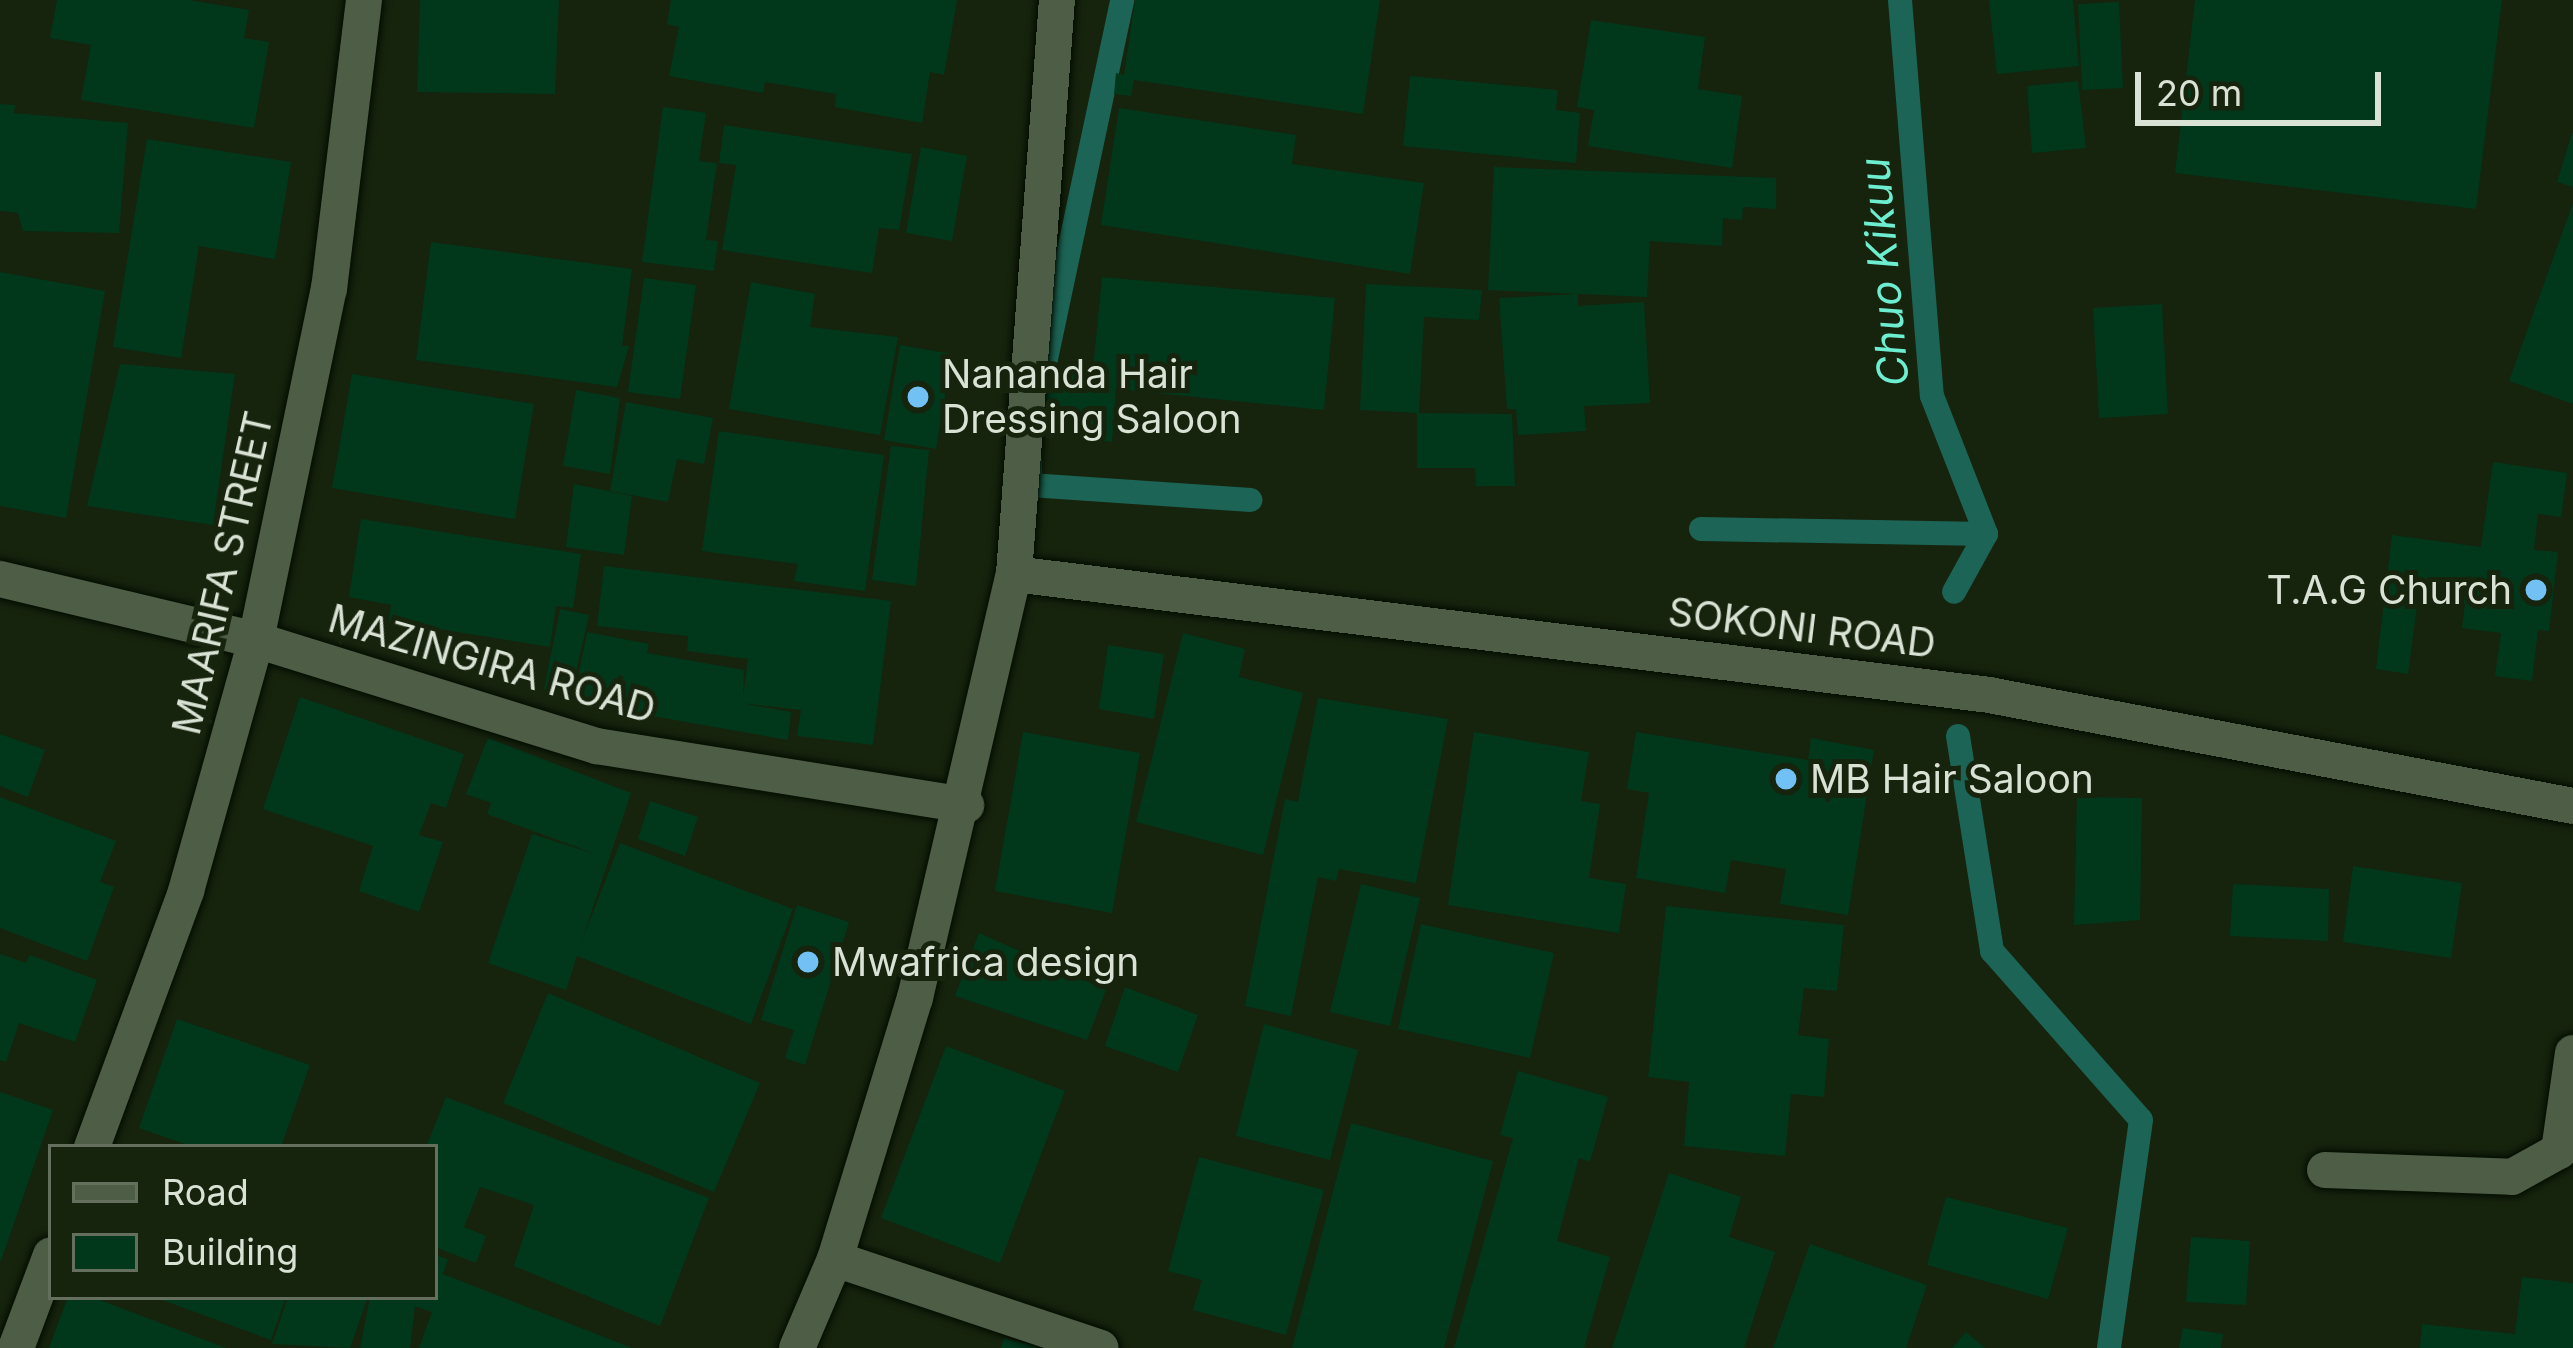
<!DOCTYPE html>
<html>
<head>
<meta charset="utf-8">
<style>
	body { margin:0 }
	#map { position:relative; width:2573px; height:1348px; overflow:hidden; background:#16230d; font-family:Inter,sans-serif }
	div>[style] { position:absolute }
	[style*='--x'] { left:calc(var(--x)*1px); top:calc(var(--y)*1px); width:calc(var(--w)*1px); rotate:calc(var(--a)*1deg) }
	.stream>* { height:24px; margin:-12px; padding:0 12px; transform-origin:12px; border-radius:12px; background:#1c6455 }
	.building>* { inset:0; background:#01381c }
	.roads { filter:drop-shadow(0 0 3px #030c00) drop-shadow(0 0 3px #030c00) }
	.lane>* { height:36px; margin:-18px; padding:0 18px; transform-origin:18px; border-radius:18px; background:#4e5d45 }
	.street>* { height:36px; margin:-18px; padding:0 18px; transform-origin:18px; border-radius:18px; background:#4e5d45 }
	.dots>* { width:33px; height:33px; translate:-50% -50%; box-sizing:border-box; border:6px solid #16230d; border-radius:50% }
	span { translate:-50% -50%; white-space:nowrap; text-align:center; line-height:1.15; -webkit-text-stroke:10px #16230d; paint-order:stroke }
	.poi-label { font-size:39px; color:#d9e2d4 }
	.left { translate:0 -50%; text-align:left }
	.right { translate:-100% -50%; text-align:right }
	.street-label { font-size:39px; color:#d9e2d4 }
	.water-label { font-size:42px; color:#6eeed0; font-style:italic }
	.legend { position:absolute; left:48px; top:1144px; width:390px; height:156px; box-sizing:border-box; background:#16230d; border:3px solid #646f5d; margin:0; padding:15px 21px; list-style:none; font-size:36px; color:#d9e2d4 }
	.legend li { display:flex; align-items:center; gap:24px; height:60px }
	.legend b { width:60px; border:3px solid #646f5d }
	.scale { position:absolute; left:2135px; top:72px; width:246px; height:54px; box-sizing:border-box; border:6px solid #d9e2d4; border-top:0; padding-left:15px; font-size:36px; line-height:42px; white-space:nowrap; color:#d9e2d4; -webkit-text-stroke:9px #16230d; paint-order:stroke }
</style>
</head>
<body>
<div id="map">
	<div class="stream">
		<div style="--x:1900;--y:0;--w:397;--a:85.4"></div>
		<div style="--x:1932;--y:396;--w:148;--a:68.6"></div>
		<div style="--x:1986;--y:534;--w:66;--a:118.9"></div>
		<div style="--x:1043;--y:373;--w:381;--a:-78"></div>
		<div style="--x:1030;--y:461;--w:24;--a:90"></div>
		<div style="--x:1030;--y:485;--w:221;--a:3.9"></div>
		<div style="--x:1701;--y:529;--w:285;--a:1"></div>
		<div style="--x:1958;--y:736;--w:218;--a:81"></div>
		<div style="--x:1992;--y:951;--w:225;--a:48.6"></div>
		<div style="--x:2141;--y:1120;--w:230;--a:98"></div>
	</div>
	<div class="building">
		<div style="clip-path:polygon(57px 0,189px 0,249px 10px,244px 38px,269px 42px,254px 128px,81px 100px,91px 45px,50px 38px)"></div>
		<div style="clip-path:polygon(420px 0,559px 0,555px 94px,417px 92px)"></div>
		<div style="clip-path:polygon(671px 0,957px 0,944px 75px,930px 72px,922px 123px,835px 107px,836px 94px,765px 82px,763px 93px,669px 76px,679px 27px,667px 24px)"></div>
		<div style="clip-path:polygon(1135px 0,1380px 0,1363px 114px,1134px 80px,1131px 96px,1114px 94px,1116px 73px,1124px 75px)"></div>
		<div style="clip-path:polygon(1989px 0,2073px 0,2079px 66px,1997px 74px)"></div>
		<div style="clip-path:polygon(2195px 0,2502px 0,2476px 209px,2175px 173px)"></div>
		<div style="clip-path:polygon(2119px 2px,2123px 88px,2082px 90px,2078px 4px)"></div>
		<div style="clip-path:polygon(1591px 20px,1705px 37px,1698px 89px,1742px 96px,1732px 168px,1588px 146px,1594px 110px,1577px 107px)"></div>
		<div style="clip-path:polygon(1410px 76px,1558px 90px,1556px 110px,1580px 113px,1576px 163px,1403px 146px)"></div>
		<div style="clip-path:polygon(2078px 81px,2086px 148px,2032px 153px,2027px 86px)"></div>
		<div style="clip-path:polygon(0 104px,15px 105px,14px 113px,128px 123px,119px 233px,23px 231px,18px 213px,0 211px)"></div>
		<div style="clip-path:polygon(663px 107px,706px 113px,699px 161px,717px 163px,706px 240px,718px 241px,714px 271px,642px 262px)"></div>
		<div style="clip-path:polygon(1119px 108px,1296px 135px,1292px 164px,1424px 183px,1410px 274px,1101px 225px)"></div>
		<div style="clip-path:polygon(724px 125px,912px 154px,899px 230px,879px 228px,872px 273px,722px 250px,736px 165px,719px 163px)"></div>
		<div style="clip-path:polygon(2572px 133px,2573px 133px,2573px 187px,2557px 182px)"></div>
		<div style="clip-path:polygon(147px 139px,291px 162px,275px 259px,199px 246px,181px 358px,113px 347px)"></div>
		<div style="clip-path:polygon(921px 147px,967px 156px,952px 241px,906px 233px)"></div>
		<div style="clip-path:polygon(1494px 167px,1776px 178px,1776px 209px,1743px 207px,1742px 220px,1723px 218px,1722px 246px,1650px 241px,1647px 297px,1488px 290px)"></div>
		<div style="clip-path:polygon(2573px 203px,2573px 404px,2509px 381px)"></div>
		<div style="clip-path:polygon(431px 242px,632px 269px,622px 346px,629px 346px,617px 387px,416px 360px)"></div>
		<div style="clip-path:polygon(0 272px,105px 291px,66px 518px,0 506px)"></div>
		<div style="clip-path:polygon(1102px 277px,1335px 298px,1324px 410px,1116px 389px,1112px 442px,1040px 434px,1047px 364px,1093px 369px)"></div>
		<div style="clip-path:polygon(644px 278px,696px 285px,680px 399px,628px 392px)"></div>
		<div style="clip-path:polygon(751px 282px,815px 294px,810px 327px,898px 337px,880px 435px,729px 409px)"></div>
		<div style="clip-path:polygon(1366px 284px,1482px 290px,1479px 320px,1424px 317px,1419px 413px,1360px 410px)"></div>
		<div style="clip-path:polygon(1578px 294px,1578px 306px,1644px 302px,1650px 403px,1584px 406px,1586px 431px,1518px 435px,1516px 409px,1507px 409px,1499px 298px)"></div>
		<div style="clip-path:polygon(2162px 304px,2168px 414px,2099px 418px,2093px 308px)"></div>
		<div style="clip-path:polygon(900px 345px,952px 354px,936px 449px,884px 440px)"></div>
		<div style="clip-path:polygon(120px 364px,235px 374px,213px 525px,87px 506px)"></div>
		<div style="clip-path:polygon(352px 374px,534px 404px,515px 519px,332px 488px)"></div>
		<div style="clip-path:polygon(576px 390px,620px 398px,610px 474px,563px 466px)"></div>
		<div style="clip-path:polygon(626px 402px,713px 418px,704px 464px,677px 459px,668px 502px,610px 491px)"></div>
		<div style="clip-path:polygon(1417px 413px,1512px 414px,1515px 486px,1476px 486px,1475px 468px,1417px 468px)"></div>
		<div style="clip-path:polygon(719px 431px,884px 455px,865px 591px,794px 581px,798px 564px,702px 551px)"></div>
		<div style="clip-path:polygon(891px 446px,929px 450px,916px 586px,872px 580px)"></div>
		<div style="clip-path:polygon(2493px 462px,2567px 473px,2561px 517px,2538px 514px,2534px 550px,2558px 552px,2549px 631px,2538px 630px,2532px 681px,2495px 676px,2501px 633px,2462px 628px,2465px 604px,2418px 598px,2408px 674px,2376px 669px,2392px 535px,2481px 547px)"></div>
		<div style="clip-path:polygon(574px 484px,632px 496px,624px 555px,566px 547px)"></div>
		<div style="clip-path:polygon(361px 519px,581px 554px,573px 608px,556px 606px,550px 647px,389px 621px,391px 605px,349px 597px)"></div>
		<div style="clip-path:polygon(604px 566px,891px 601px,873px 745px,797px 736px,801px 710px,741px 703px,791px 712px,788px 740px,573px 702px,587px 632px,649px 644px,647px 653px,744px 670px,743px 697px,748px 659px,687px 651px,688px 636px,597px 626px)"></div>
		<div style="clip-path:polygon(560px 609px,589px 615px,571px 694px,544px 689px)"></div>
		<div style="clip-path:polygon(1183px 633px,1245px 649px,1239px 677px,1303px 693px,1263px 855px,1136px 822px)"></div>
		<div style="clip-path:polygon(1108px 645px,1164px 654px,1154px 719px,1099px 709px)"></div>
		<div style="clip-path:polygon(300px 697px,464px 754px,446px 808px,431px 803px,419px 835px,443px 842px,419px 912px,359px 891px,373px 846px,263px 809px)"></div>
		<div style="clip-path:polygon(1318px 698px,1448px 719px,1416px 883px,1339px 869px,1336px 881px,1318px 877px,1291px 1016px,1245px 1006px,1285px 799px,1298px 802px)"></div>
		<div style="clip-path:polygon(1023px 732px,1140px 753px,1112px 913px,995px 891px)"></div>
		<div style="clip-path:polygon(1474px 732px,1589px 752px,1581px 801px,1600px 804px,1589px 878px,1626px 884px,1619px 933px,1448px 905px)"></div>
		<div style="clip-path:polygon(1636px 732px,1808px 760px,1811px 738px,1874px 750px,1848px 915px,1780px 904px,1786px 869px,1731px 860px,1725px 893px,1636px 878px,1649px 793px,1627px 789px)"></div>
		<div style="clip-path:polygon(0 734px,45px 750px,28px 797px,0 786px)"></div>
		<div style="clip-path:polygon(488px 738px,631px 793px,581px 943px,620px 843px,793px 909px,751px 1024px,577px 956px,566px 990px,488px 963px,532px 834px,598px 855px,487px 814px,491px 803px,466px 794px)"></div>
		<div style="clip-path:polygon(0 797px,116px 841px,100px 882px,114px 887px,87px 961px,0 928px)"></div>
		<div style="clip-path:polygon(2077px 797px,2142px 798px,2140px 920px,2074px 925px)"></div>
		<div style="clip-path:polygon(650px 801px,698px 817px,685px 856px,638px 839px)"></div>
		<div style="clip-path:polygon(2353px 866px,2462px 883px,2451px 958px,2343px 942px)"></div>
		<div style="clip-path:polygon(1361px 884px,1420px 898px,1390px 1026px,1330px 1012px)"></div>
		<div style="clip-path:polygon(2233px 884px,2329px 889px,2328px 941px,2230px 936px)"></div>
		<div style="clip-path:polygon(797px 905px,849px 922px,805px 1065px,785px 1058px,794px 1030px,761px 1020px)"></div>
		<div style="clip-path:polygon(1666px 906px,1844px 925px,1837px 991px,1804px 988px,1798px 1035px,1829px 1039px,1824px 1097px,1791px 1094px,1785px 1156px,1684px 1146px,1689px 1082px,1648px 1077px)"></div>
		<div style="clip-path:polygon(1421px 924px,1554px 953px,1530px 1058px,1398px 1029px)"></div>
		<div style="clip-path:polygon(979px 933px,1106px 990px,1087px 1040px,955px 996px)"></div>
		<div style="clip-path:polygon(0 954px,26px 963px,30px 955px,97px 980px,75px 1042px,19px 1023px,6px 1062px,0 1060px)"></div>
		<div style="clip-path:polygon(1125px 987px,1198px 1015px,1178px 1072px,1105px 1046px)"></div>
		<div style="clip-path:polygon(548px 993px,760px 1083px,714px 1192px,503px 1103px)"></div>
		<div style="clip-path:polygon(177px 1019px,310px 1065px,281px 1147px,193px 1147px,139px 1128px)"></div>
		<div style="clip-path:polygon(1264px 1024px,1358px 1050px,1330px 1160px,1236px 1136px)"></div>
		<div style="clip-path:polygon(946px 1046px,1065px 1091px,1000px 1263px,881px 1218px)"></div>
		<div style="clip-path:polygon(1518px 1071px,1608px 1097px,1590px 1162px,1579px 1158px,1557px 1241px,1610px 1257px,1584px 1348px,1454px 1348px,1513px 1138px,1500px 1135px)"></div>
		<div style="clip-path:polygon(0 1092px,53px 1110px,1px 1261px,0 1260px)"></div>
		<div style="clip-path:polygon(446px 1097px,709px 1198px,660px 1326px,514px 1266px,534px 1205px,480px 1187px,464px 1227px,486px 1236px,476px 1263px,435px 1247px,435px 1147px,426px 1147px)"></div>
		<div style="clip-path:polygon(1351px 1123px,1493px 1161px,1444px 1348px,1292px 1348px)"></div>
		<div style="clip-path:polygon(1199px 1157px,1324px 1190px,1286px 1335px,1193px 1310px,1202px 1280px,1168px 1271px)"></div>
		<div style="clip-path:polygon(1669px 1173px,1741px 1197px,1729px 1237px,1775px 1252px,1744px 1348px,1612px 1348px)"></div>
		<div style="clip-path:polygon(1946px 1197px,2068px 1228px,2048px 1299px,1927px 1265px)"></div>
		<div style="clip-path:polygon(2191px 1237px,2250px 1241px,2246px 1305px,2186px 1302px)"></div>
		<div style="clip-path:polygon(1810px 1244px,1927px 1285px,1906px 1348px,1773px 1348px)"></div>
		<div style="clip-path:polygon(435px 1255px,448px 1259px,443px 1274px,632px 1348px,419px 1348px,432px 1312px,415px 1306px,410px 1348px,360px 1348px,370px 1297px,435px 1297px)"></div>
		<div style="clip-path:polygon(2522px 1277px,2573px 1283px,2573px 1348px,2420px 1348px,2422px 1324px,2515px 1334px)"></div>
		<div style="clip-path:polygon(68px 1297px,92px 1297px,226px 1348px,49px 1348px)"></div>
		<div style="clip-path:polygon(154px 1297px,286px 1297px,271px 1340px)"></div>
		<div style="clip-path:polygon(288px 1297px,368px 1297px,350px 1348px,272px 1344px)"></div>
		<div style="clip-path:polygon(2183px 1328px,2223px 1334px,2221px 1348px,2179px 1348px)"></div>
		<div style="clip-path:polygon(1966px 1332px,1985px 1348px,1952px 1348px)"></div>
		<div style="clip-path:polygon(1004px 1338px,1037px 1347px,1037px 1348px,1001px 1348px)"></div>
	</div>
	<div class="roads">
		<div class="lane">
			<div style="--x:2325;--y:1170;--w:187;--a:2.1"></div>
			<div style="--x:2512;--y:1177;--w:54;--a:-29"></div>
			<div style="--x:2559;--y:1151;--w:99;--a:-81.9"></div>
		</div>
		<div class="street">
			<div style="--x:1014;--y:574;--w:982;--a:7.07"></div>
			<div style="--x:1989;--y:695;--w:594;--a:10.76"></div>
			<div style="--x:0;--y:579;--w:263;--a:13.4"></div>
			<div style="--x:256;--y:640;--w:357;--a:17.3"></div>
			<div style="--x:597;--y:746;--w:374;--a:9.1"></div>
			<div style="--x:92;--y:1147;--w:273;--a:-69.8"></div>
			<div style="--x:186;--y:891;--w:261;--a:-74.4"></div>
			<div style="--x:256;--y:640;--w:359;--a:-78.3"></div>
			<div style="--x:329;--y:289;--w:291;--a:-83.1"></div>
			<div style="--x:835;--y:1259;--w:280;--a:18.5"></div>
			<div style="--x:16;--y:1348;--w:99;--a:-69.4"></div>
			<div style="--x:797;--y:1348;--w:97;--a:-66.9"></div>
			<div style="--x:835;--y:1259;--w:273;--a:-73"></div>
			<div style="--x:915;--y:998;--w:435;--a:-76.9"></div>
			<div style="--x:1014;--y:574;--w:576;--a:-85.72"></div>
		</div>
	</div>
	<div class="dots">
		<div style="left:918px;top:397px;background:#71c1f5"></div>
		<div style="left:2536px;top:590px;background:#71c1f5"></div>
		<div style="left:1786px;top:779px;background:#71c1f5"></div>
		<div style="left:808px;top:962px;background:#71c1f5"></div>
	</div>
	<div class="poi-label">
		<span class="left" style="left:942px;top:397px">Nananda Hair<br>Dressing Saloon</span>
		<span class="right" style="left:2512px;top:590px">T.A.G Church</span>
		<span class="left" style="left:1810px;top:779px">MB Hair Saloon</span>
		<span class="left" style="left:832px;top:962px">Mwafrica design</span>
	</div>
	<div class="street-label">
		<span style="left:223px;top:573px;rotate:-77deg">MAARIFA STREET</span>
		<span style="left:1802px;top:628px;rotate:7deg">SOKONI ROAD</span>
		<span style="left:492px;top:664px;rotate:16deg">MAZINGIRA ROAD</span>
	</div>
	<div class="water-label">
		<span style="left:1884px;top:272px;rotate:-95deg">Chuo Kikuu</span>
	</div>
	<ul class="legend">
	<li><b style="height:15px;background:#4e5d45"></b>Road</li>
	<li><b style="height:33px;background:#01381c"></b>Building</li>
	</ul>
	<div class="scale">20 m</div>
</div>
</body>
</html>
